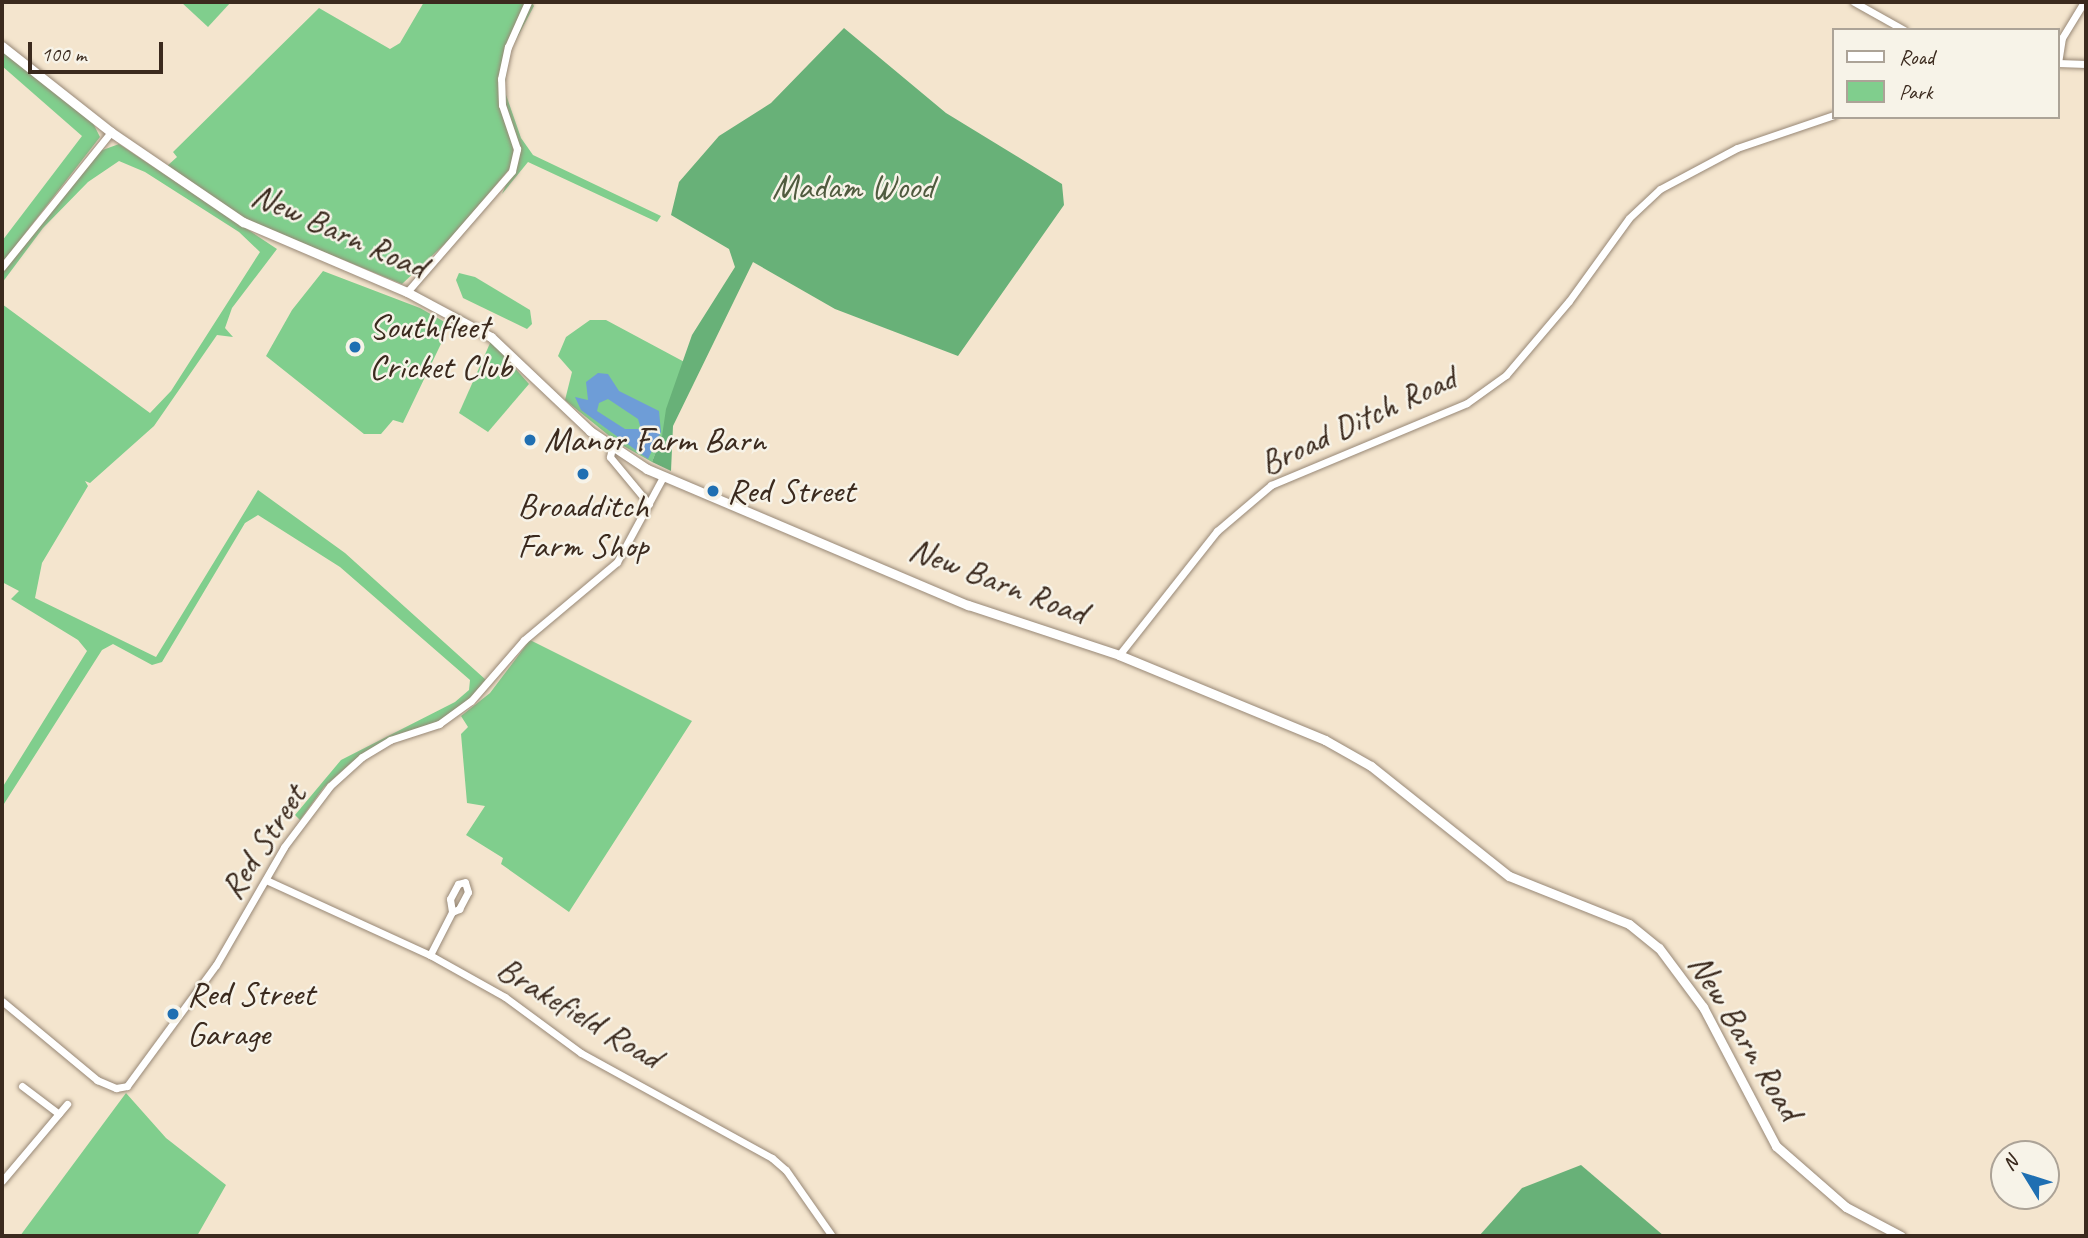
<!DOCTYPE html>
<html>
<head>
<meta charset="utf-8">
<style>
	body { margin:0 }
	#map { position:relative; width:2088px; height:1238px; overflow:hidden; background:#f4e5ce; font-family:Caveat,sans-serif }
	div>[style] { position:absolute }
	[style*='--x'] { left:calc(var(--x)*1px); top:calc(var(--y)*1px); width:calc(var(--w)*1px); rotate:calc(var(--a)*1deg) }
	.green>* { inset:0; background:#80ce8d }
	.forest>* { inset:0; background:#68b178 }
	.water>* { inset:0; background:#6e9dd7 }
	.roads { filter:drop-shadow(0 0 2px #988876) drop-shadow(0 0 2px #988876) }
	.minor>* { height:7px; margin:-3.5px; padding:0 3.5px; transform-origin:3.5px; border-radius:3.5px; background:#fff }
	.tertiary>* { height:9px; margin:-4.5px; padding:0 4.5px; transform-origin:4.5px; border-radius:4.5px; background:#fff }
	.dots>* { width:19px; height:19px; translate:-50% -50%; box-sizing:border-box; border:4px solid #f7f3e8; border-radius:50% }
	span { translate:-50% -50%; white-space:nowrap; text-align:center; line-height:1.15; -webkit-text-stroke:5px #f7f3e8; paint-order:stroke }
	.park-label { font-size:35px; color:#505b3f }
	.street-label { font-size:35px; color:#3b2a1e }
	.poi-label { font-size:35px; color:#3b2a1e }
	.left { translate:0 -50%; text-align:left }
	.frame { position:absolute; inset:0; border:4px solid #3b2a1e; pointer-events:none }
	.legend { position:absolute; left:1832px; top:28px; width:228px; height:91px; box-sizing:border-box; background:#f7f3e8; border:2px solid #aca397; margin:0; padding:9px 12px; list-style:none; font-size:21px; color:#3b2a1e }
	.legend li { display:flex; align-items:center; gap:14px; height:35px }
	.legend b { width:35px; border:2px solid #aca397 }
	.north { position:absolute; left:1990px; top:1140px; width:70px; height:70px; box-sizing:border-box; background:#f7f3e8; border:2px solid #aca397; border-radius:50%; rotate:308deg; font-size:19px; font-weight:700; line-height:28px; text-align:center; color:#3b2a1e }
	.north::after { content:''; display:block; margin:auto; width:24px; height:32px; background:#1f6fb2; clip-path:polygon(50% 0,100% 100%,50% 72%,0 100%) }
	.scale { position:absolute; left:28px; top:42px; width:135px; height:32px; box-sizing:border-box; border:4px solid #3b2a1e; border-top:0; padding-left:9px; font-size:21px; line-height:24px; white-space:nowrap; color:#3b2a1e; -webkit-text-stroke:5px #f7f3e8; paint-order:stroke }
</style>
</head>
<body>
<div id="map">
	<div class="green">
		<div style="clip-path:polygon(181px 2px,231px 2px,208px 27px)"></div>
		<div style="clip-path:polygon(424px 2px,525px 2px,499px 88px,514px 153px,511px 167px,452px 237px,402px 284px,251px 222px,166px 167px,177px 157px,173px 152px,319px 8px,390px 49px,400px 43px)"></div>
		<div style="clip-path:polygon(531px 2px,534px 6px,510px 51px,504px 89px,521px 138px,533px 155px,661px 216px,657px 222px,528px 162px,502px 194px,520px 151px,503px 100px,502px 91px,504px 69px,514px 36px)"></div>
		<div style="clip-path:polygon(2px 50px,93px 123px,100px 137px,2px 263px,2px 241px,82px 136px,2px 66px)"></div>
		<div style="clip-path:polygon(119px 144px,277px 249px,232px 308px,225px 328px,233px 337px,217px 335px,154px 426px,90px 483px,85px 481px,88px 486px,42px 563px,35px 598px,156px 657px,258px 490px,345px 553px,486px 680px,475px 697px,441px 721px,376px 746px,352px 762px,324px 787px,300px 820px,295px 815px,341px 760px,455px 702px,469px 690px,470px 680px,340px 567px,258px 515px,245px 523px,162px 662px,152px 665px,113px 644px,102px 650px,2px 807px,2px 788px,87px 651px,78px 640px,11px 599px,19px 591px,2px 582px,2px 304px,150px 413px,171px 391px,260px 252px,239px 232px,145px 172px,119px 161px,88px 182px,43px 228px,2px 283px,2px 270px,26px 237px,100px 151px)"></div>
		<div style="clip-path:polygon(323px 271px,420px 308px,450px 325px,403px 423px,393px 420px,381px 434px,364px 434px,266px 356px,292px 310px)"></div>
		<div style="clip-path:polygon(459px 273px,475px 277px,530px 310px,532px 324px,527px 329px,463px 298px,456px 280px)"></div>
		<div style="clip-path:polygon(590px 320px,606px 320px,690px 365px,652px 462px,618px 443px,565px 400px,572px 372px,558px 356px,566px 337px)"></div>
		<div style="clip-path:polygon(491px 341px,529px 384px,488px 432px,459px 413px)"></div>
		<div style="clip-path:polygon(530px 640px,692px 721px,569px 912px,501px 864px,503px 858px,466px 835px,485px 806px,467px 803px,461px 734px,468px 727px,461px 716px,490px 693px)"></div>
		<div style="clip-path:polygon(126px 1093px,166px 1138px,226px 1185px,197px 1236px,20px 1236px)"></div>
	</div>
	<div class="forest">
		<div style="clip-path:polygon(844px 28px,946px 113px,1062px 184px,1064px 205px,958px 356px,835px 309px,753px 262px,673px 426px,671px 471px,652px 462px,662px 436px,666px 409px,692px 335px,735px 267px,729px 249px,671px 215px,679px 182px,719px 136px,771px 103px)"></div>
		<div style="clip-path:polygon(1581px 1165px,1664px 1236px,1479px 1236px,1522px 1188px)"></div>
	</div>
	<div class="water">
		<div style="clip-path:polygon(evenodd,598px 373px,608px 374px,619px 391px,659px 411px,661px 432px,648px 459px,581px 410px,575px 397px,588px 400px,586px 382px,598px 373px,608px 399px,638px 419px,641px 429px,625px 429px,597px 411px,599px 403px,608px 399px)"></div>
	</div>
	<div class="roads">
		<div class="minor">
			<div style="--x:1854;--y:2;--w:57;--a:29.2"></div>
			<div style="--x:2058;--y:63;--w:25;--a:-81"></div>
			<div style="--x:2062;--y:38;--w:42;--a:-58.6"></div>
			<div style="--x:2058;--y:63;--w:28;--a:2"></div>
			<div style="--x:2;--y:267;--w:174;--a:-51.1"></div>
			<div style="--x:407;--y:292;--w:160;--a:-49"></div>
			<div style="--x:512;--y:171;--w:23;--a:-77"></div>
			<div style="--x:517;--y:149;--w:46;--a:-108.8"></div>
			<div style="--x:502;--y:105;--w:26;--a:-92"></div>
			<div style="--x:501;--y:79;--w:33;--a:-78"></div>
			<div style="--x:508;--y:47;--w:49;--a:-66"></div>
			<div style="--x:612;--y:448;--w:9;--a:103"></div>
			<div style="--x:610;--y:457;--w:61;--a:50.3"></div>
			<div style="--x:1119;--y:655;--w:158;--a:-51.7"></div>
			<div style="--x:1217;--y:531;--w:71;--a:-40.4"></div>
			<div style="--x:1271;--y:485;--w:212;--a:-22.7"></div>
			<div style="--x:1467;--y:403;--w:48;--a:-35.7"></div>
			<div style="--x:1506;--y:375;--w:97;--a:-49.6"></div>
			<div style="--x:1569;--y:301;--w:102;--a:-54.1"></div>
			<div style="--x:1629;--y:218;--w:42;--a:-43.1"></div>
			<div style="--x:1660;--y:189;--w:87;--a:-28"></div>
			<div style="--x:1737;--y:148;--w:102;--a:-18.8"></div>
			<div style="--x:266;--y:880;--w:180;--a:24.6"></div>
			<div style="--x:430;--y:955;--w:86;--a:29.2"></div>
			<div style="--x:505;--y:997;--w:94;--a:36.4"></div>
			<div style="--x:581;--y:1053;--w:218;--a:28.8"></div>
			<div style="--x:772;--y:1158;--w:18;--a:41"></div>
			<div style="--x:786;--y:1170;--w:80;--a:55.1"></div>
			<div style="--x:430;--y:955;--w:48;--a:-62.9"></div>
			<div style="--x:452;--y:912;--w:8;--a:-23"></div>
			<div style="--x:459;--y:909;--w:19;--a:-62"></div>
			<div style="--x:468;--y:892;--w:10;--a:-107"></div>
			<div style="--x:465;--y:882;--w:7;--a:164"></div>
			<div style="--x:458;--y:884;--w:17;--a:118"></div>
			<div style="--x:450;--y:899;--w:13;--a:81"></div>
			<div style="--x:2;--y:1001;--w:124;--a:39.7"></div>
			<div style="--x:97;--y:1080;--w:21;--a:23"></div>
			<div style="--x:116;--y:1088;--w:11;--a:-10"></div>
			<div style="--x:127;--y:1086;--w:150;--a:-53.7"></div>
			<div style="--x:216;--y:965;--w:136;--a:-60"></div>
			<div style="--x:284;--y:847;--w:76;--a:-53"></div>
			<div style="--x:330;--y:786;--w:43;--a:-42.2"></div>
			<div style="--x:362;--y:757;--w:33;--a:-31"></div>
			<div style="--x:390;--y:740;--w:52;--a:-18.1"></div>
			<div style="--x:439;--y:724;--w:39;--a:-36"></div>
			<div style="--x:471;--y:701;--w:81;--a:-49"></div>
			<div style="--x:524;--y:640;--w:121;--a:-40"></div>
			<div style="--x:617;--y:562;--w:97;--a:-61.6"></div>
			<div style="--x:22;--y:1086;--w:46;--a:37.1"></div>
			<div style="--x:2;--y:1181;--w:101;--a:-49.8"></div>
		</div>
		<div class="tertiary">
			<div style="--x:2;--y:46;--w:139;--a:38.3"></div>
			<div style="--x:111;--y:132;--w:160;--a:34.3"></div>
			<div style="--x:243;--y:222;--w:178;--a:23.1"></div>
			<div style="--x:407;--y:292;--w:95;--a:28.2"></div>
			<div style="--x:491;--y:337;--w:137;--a:43.5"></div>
			<div style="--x:590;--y:431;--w:69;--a:33.7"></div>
			<div style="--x:647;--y:469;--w:349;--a:23"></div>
			<div style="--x:968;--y:605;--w:159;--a:18.3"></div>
			<div style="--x:1119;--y:655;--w:223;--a:22.4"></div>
			<div style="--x:1325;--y:740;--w:53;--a:29.5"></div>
			<div style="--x:1371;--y:766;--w:176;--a:38.6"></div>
			<div style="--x:1509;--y:876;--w:129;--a:21.8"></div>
			<div style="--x:1629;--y:924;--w:38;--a:39"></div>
			<div style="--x:1659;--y:948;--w:74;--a:53.3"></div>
			<div style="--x:1703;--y:1007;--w:157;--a:62.3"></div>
			<div style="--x:1776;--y:1146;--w:93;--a:41.1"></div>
			<div style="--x:1846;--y:1207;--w:62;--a:27.8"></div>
		</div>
	</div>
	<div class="dots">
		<div style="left:355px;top:347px;background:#1f6fb2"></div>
		<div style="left:530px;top:440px;background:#1f6fb2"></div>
		<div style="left:583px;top:474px;background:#1f6fb2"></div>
		<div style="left:713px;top:491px;background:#1f6fb2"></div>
		<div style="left:173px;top:1014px;background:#1f6fb2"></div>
	</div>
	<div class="park-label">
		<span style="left:853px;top:187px">Madam Wood</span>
	</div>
	<div class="street-label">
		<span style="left:339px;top:231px;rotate:24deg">New Barn Road</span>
		<span style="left:1358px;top:421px;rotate:-25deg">Broad Ditch Road</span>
		<span style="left:998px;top:581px;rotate:21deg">New Barn Road</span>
		<span style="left:263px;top:842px;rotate:-57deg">Red Street</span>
		<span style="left:579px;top:1013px;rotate:31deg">Brakefield Road</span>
		<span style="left:1745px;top:1037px;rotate:59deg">New Barn Road</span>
	</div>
	<div class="poi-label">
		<span class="left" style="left:369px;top:347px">Southfleet<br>Cricket Club</span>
		<span class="left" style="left:544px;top:440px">Manor Farm Barn</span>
		<span class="left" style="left:727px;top:491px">Red Street</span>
		<span style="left:583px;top:526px">Broadditch<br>Farm Shop</span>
		<span class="left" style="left:187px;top:1014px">Red Street<br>Garage</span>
	</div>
	<div class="frame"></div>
	<ul class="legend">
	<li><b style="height:9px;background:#fff"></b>Road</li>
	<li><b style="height:19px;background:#80ce8d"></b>Park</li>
	</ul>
	<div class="north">N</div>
	<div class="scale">100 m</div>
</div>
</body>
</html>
